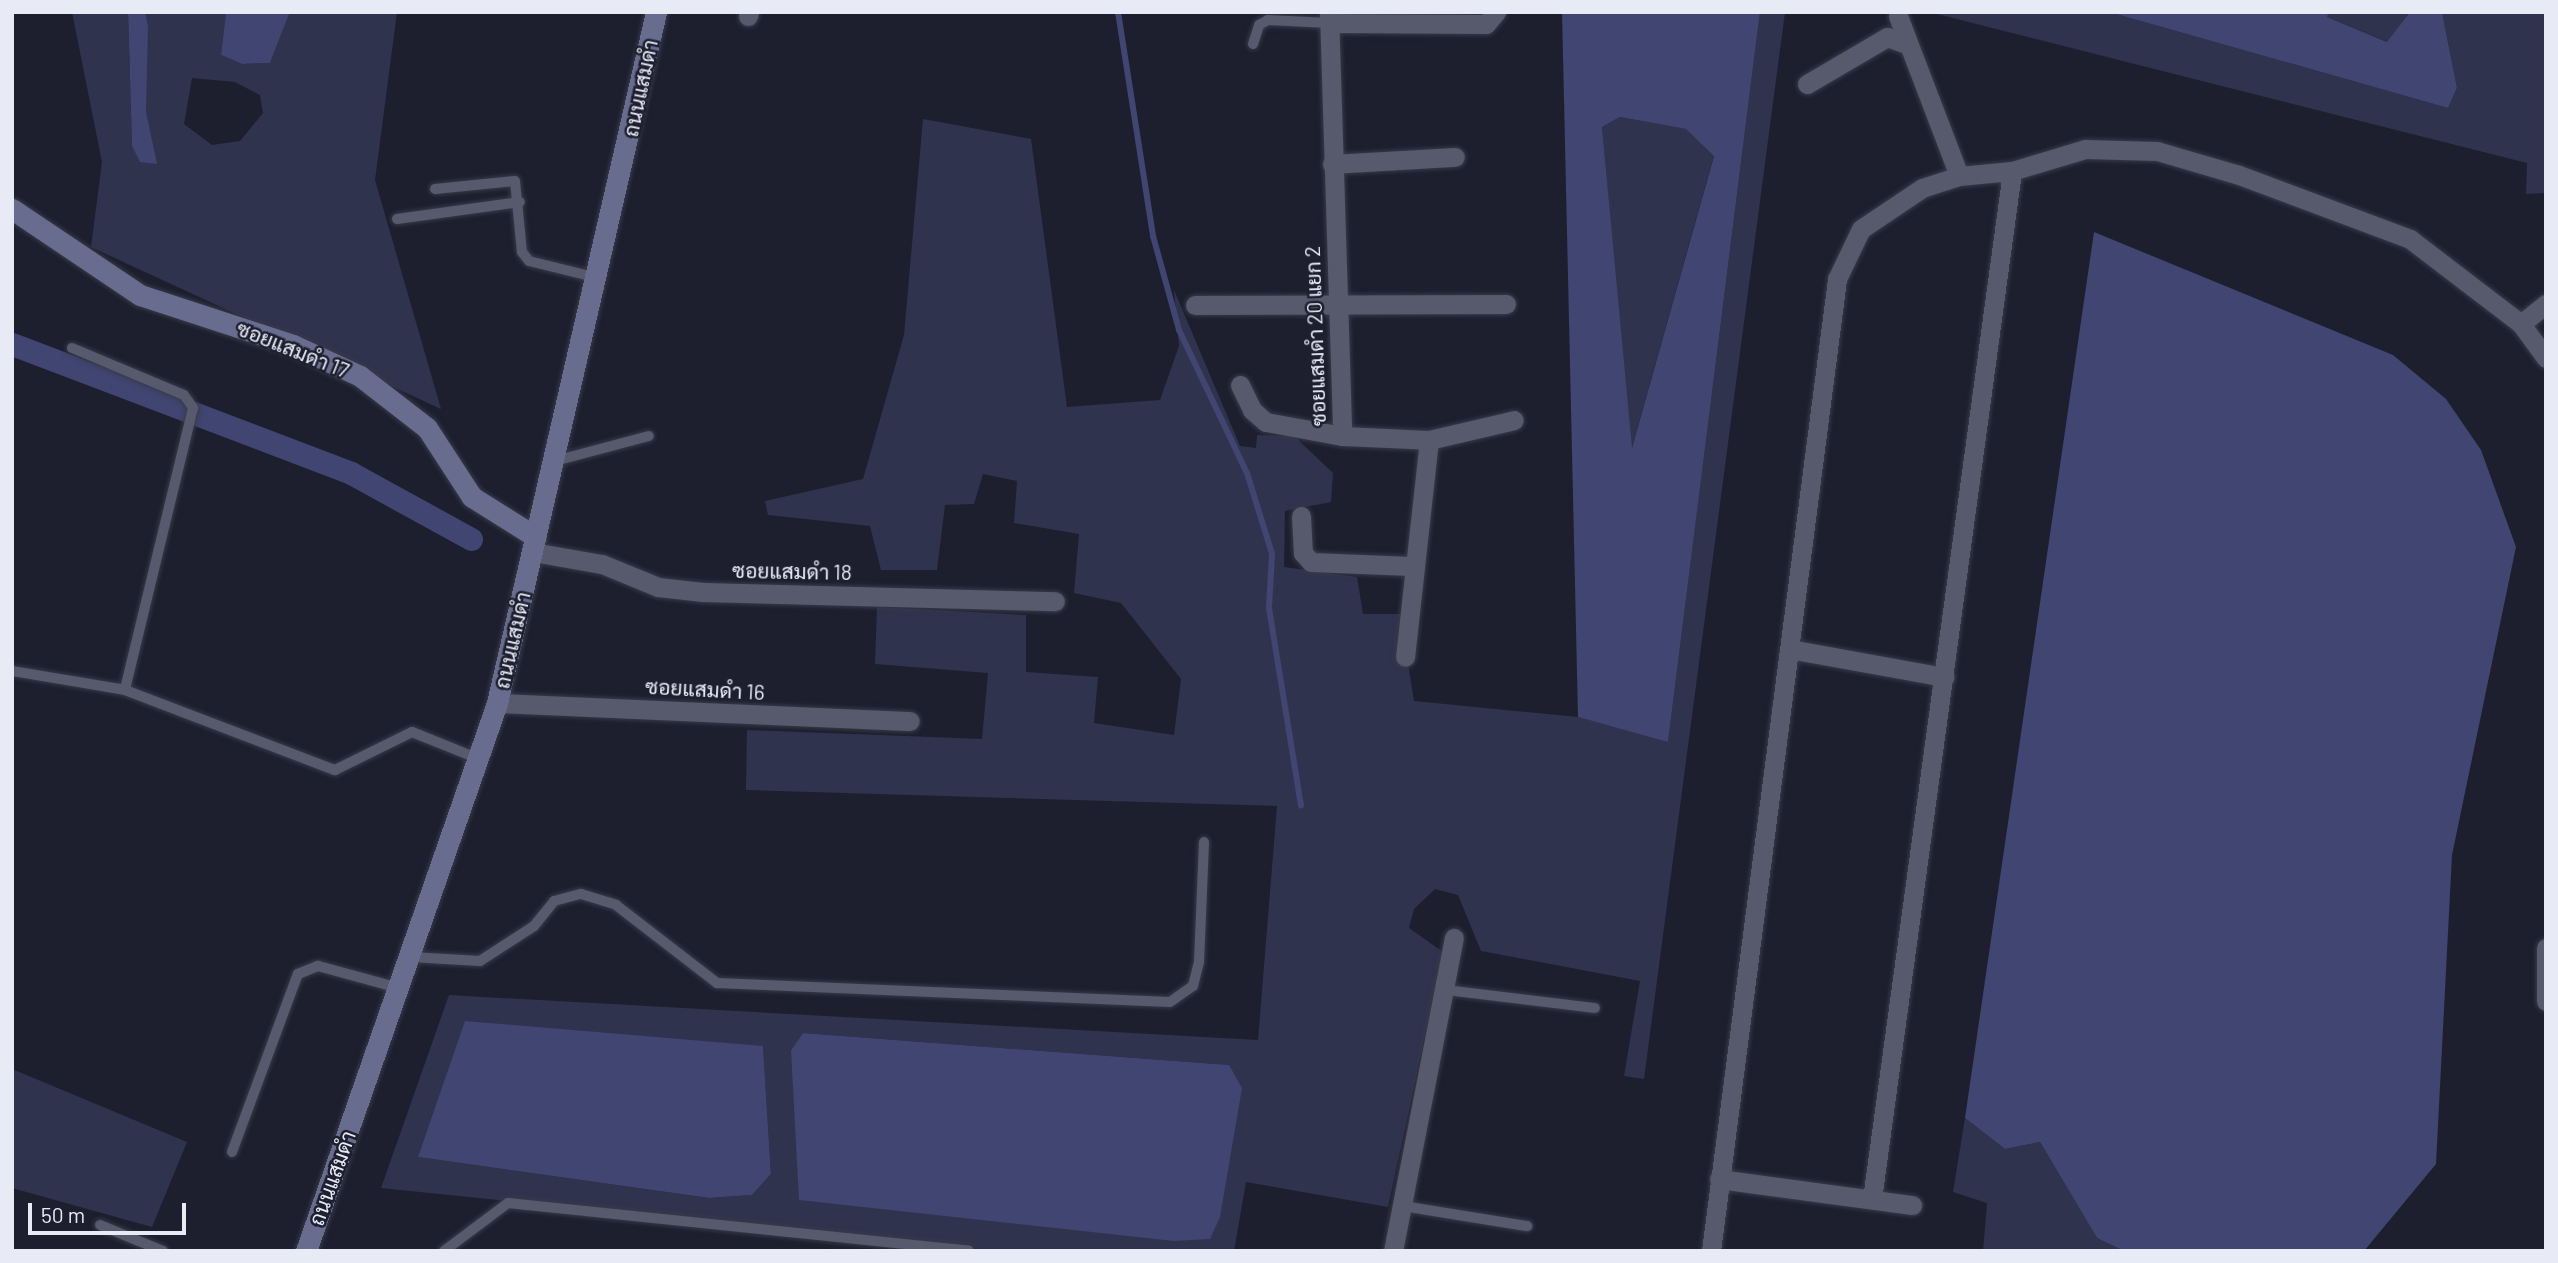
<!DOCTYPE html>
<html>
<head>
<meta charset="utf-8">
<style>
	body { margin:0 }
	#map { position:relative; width:2558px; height:1263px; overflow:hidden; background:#1d1f2f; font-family:Barlow,Sarabun,sans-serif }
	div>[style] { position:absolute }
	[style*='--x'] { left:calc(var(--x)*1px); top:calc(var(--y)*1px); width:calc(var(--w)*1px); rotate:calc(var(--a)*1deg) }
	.green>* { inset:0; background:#30334e }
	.water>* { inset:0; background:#404571 }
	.stream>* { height:6px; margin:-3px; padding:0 3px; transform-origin:3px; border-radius:3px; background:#404571 }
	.canal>* { height:23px; margin:-11.5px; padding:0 11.5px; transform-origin:11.5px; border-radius:11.5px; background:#404571 }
	.roads { filter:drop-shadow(0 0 2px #383a48) drop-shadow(0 0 2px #383a48) }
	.lane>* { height:10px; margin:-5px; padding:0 5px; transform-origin:5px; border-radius:5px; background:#575a6d }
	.street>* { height:19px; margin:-9.5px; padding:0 9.5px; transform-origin:9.5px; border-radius:9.5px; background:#575a6d }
	.secondary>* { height:21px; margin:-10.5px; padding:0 10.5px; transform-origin:10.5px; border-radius:10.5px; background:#686d90 }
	span { translate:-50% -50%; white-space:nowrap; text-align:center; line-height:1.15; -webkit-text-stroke:5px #1d1f2f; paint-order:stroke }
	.street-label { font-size:21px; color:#e8eaf6 }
	.frame { position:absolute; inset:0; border:14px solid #e8eaf6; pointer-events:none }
	.scale { position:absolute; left:28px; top:1203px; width:158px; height:32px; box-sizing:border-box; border:4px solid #e8eaf6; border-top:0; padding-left:9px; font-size:21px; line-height:24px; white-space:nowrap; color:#e8eaf6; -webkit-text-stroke:5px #1d1f2f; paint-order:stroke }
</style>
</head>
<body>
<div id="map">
	<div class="green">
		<div style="clip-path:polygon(evenodd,72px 12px,128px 12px,132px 146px,156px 163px,146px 111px,145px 12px,226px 12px,221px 55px,242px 64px,270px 63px,290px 12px,397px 12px,375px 180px,441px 409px,91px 247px,102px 162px,72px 12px,192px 78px,235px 82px,260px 95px,263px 113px,240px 141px,212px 145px,184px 124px,192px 78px)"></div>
		<div style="clip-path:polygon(evenodd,1760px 12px,1785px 12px,1644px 1079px,1624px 1076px,1640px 981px,1481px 951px,1458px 895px,1435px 889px,1414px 909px,1409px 928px,1443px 952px,1388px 1207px,1246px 1182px,1234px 1251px,998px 1251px,381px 1188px,449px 995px,1258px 1040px,1277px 806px,746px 790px,747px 730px,982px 739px,988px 673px,875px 664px,877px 607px,1026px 615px,1026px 672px,1098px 677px,1094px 723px,1174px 735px,1181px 679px,1121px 603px,1074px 593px,1079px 534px,1014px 523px,1017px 481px,983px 474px,974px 504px,945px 505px,937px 570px,881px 570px,870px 526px,768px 515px,765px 501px,863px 479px,904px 335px,923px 119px,1031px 139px,1067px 407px,1160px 400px,1179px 346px,1174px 290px,1240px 446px,1256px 448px,1257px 435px,1294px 436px,1333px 473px,1331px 502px,1285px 511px,1284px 567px,1357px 577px,1363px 614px,1400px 614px,1414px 701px,1578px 717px,1668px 741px,1760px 12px,803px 1033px,1229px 1065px,791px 1050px,803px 1033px,1760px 12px,763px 1046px,771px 1174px,752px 1195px,709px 1198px,418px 1157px,763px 1046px)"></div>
		<div style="clip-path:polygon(1929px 12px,2109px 12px,2448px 108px,2457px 88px,2442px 12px,2546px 12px,2546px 193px,2526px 194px,2527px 163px)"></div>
		<div style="clip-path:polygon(2329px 12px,2410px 12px,2388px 42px,2327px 17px)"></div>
		<div style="clip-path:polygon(1620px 117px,1687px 129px,1714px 155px,1631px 451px,1602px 127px)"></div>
		<div style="clip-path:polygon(12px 1069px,187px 1142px,152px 1227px,12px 1188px)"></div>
		<div style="clip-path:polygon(1965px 1118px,2005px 1149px,2040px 1142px,2097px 1238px,2124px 1251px,1983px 1251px,1987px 1203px,1953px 1192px)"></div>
	</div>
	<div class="water">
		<div style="clip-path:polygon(128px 12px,145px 12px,148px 27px,146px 111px,157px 164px,140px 162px,132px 146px)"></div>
		<div style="clip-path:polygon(226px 12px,290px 12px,270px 63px,242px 64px,221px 55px)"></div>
		<div style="clip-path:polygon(evenodd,1562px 12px,1760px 12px,1668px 742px,1578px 717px,1562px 12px,1620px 117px,1686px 129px,1714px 156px,1632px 448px,1602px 127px,1620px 117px)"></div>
		<div style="clip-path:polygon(2109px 12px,2329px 12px,2327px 17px,2387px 42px,2410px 12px,2442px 12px,2457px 88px,2448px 108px)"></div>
		<div style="clip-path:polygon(2094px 232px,2393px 355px,2446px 399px,2481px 450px,2516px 547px,2452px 855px,2436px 1164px,2364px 1251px,2124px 1251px,2097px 1238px,2040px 1142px,2005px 1149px,1965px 1118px)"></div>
		<div style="clip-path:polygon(465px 1021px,763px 1046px,771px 1174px,752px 1195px,709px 1198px,418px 1157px)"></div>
		<div style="clip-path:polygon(803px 1033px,1229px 1065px,1242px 1088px,1220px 1217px,1210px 1239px,1174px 1241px,799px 1200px,791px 1050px)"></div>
	</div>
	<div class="stream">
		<div style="--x:1118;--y:12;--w:227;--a:81.1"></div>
		<div style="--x:1153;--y:236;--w:98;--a:74.5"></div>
		<div style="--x:1179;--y:330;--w:158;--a:64.6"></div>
		<div style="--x:1247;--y:473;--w:85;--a:72.8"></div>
		<div style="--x:1272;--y:554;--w:54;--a:93.2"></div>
		<div style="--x:1269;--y:608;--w:200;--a:80.8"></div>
	</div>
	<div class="canal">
		<div style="--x:12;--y:344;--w:363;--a:20.8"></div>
		<div style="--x:351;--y:473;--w:137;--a:28.8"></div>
	</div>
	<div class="roads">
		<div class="lane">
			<div style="--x:1253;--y:44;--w:20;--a:-72"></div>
			<div style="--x:1259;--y:25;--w:10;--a:-29"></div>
			<div style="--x:1268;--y:20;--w:62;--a:2.8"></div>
			<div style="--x:435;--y:189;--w:80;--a:-5.7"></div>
			<div style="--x:515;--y:181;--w:71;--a:84.4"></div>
			<div style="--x:522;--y:252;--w:11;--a:52"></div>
			<div style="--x:529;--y:261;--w:67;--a:13.8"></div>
			<div style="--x:397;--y:219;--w:124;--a:-7.9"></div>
			<div style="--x:72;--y:348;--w:121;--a:22.8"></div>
			<div style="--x:184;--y:395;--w:16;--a:55"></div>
			<div style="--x:193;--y:408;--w:290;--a:103.6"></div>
			<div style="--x:555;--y:461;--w:97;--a:-14.9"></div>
			<div style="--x:12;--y:671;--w:115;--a:9.5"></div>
			<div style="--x:125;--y:690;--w:225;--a:20.9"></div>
			<div style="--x:335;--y:770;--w:86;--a:-26.3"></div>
			<div style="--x:412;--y:732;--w:72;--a:21.9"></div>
			<div style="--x:411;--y:957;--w:69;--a:3.3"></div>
			<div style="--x:480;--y:961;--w:64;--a:-32.9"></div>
			<div style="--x:534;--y:926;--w:32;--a:-51"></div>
			<div style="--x:554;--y:901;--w:28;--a:-15"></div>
			<div style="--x:581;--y:894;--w:37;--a:17"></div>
			<div style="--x:616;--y:905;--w:128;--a:37.7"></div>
			<div style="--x:717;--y:983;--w:453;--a:2.4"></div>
			<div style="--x:1170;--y:1002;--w:28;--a:-35"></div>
			<div style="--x:1193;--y:986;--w:25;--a:-76"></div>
			<div style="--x:1199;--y:962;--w:120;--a:-87.6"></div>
			<div style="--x:1446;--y:990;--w:150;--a:6.9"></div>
			<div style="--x:232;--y:1152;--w:190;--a:-69.7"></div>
			<div style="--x:298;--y:974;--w:22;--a:-22"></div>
			<div style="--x:318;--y:966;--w:84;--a:15.2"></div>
			<div style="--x:1403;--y:1206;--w:126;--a:9.2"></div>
			<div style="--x:100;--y:1225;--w:68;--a:22.4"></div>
			<div style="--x:444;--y:1251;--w:80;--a:-36.9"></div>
			<div style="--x:508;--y:1203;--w:463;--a:5.9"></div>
		</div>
		<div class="street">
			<div style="--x:1329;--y:12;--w:424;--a:88.2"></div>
			<div style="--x:1342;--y:436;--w:87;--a:2.6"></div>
			<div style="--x:1429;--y:440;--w:218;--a:96.3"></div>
			<div style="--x:748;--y:16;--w:4;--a:-76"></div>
			<div style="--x:1898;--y:16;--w:171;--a:69.1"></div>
			<div style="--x:1330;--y:23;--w:156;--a:0.4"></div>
			<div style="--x:1486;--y:24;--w:16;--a:-50"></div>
			<div style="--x:1807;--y:84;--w:93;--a:-30.4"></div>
			<div style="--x:1887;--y:37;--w:23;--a:20"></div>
			<div style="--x:1332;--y:164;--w:123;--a:-3.3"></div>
			<div style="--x:1195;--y:305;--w:311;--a:-0.2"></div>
			<div style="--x:2521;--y:324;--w:32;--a:-39"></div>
			<div style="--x:1240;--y:385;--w:28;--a:64"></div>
			<div style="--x:1252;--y:410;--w:18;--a:41"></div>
			<div style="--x:1266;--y:422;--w:77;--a:10.4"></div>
			<div style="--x:1429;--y:440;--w:87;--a:-13.2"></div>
			<div style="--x:1301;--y:516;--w:37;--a:87"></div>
			<div style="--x:1303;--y:553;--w:12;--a:48"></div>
			<div style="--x:1311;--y:562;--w:100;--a:2.3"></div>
			<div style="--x:533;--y:552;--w:70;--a:9.9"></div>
			<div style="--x:602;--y:564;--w:61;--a:22.3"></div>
			<div style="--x:658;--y:587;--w:45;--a:6.3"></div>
			<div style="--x:703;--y:592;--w:352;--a:1.5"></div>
			<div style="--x:1790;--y:649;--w:157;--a:10.3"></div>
			<div style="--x:497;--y:703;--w:413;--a:2.5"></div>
			<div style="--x:2546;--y:948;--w:53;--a:90"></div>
			<div style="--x:1719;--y:1179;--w:195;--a:7.7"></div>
			<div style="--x:1872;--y:1199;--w:1037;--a:-82.24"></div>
			<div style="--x:2012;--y:171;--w:76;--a:-16.8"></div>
			<div style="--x:2085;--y:149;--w:72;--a:1.6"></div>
			<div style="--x:2157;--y:151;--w:85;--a:16.3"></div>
			<div style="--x:2239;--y:175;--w:183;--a:20.5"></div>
			<div style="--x:2410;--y:239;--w:140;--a:37.4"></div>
			<div style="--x:2521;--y:324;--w:42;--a:53.7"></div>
			<div style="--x:1393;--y:1251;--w:319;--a:-79"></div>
			<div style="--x:1711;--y:1251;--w:980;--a:-82.61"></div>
			<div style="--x:1837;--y:279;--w:55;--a:-64.4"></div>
			<div style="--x:1861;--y:229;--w:73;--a:-33.9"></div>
			<div style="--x:1922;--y:188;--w:39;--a:-18"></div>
			<div style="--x:1959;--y:176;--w:53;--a:-5.4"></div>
		</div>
		<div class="secondary">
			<div style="--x:12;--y:209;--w:154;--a:33.9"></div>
			<div style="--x:140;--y:295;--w:161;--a:18.1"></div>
			<div style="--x:293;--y:345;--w:74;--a:24.8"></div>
			<div style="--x:360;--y:376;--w:85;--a:37.8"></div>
			<div style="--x:427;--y:428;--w:82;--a:56.9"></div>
			<div style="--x:472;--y:497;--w:75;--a:32"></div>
			<div style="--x:306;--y:1251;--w:580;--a:-70.78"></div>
			<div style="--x:497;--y:703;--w:709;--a:-77.04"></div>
		</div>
	</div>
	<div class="street-label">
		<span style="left:640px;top:88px;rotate:-78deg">ถนนแสมดำ</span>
		<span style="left:1315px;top:336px;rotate:-92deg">ซอยแสมดำ 20 แยก 2</span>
		<span style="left:293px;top:349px;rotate:22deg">ซอยแสมดำ 17</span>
		<span style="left:792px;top:571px;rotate:1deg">ซอยแสมดำ 18</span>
		<span style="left:512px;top:640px;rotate:-77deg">ถนนแสมดำ</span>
		<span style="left:705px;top:689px;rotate:3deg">ซอยแสมดำ 16</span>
		<span style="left:332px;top:1178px;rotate:-70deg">ถนนแสมดำ</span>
	</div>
	<div class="frame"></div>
	<div class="scale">50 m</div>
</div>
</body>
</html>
